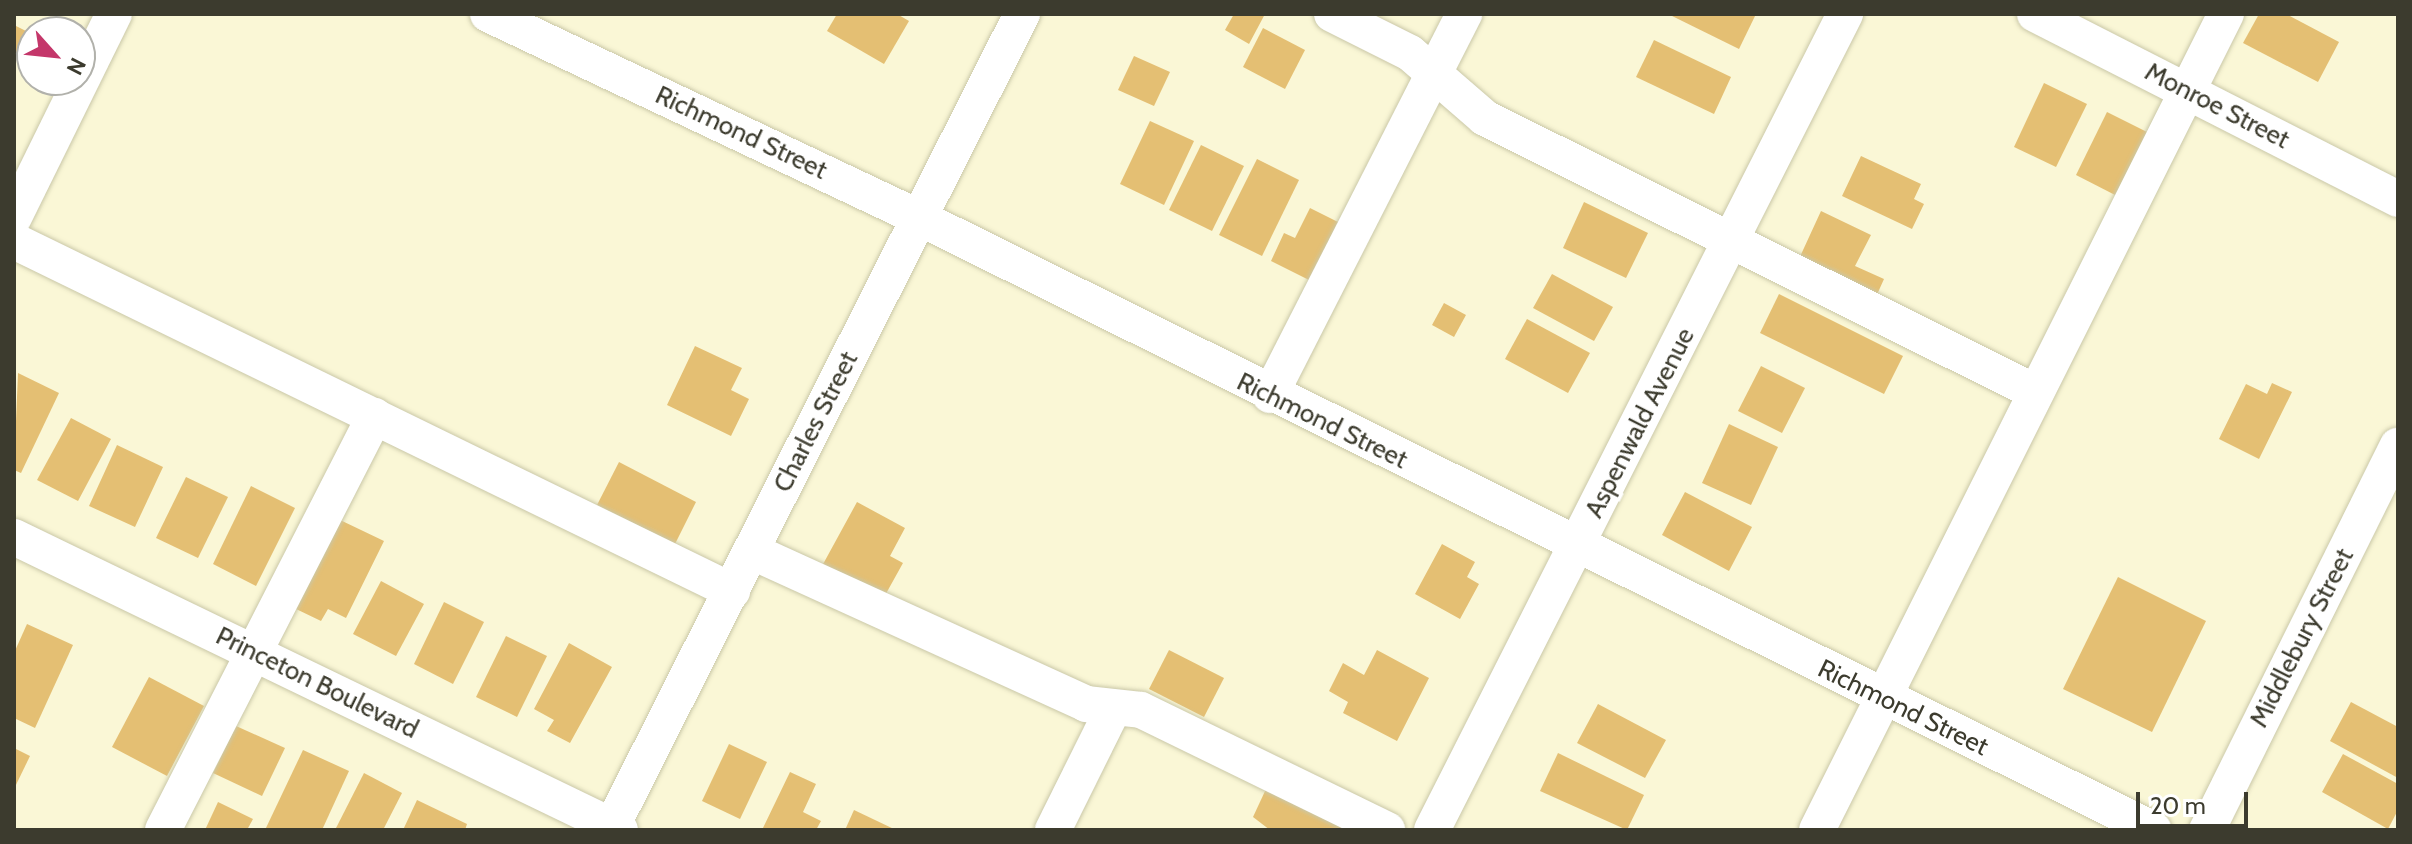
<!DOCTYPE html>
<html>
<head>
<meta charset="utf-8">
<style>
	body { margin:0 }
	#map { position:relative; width:2412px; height:844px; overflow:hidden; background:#faf7d6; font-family:Cabin,sans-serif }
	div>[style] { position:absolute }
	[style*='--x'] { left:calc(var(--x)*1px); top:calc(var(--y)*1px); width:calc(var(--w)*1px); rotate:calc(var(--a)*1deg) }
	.building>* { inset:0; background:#e4bf73 }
	.roads { filter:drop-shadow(0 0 2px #cac8a8) drop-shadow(0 0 2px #cac8a8) }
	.minor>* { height:36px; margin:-18px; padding:0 18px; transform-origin:18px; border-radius:18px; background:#fff }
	span { translate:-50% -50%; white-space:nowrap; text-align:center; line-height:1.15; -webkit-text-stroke:7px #fff; paint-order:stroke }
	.street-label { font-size:26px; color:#3c3b2e }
	.frame { position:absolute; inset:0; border:16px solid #3c3b2e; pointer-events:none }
	.north { position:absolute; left:16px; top:16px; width:80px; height:80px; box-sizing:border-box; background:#fff; border:2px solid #b1b1ab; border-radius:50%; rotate:117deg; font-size:22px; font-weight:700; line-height:32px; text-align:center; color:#3c3b2e }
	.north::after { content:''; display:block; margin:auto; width:28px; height:36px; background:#c4376a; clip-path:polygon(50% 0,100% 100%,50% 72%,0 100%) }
	.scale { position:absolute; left:2136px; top:792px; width:112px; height:36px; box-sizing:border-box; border:4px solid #3c3b2e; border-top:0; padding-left:10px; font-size:24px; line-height:28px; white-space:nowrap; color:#3c3b2e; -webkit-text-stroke:6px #fff; paint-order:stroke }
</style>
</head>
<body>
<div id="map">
	<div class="building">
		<div style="clip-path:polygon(837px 14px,897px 14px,909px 21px,884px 64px,827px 31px)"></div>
		<div style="clip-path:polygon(1234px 14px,1265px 14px,1249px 44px,1225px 30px)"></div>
		<div style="clip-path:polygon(1668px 14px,1756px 14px,1739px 49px)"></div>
		<div style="clip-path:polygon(2259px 14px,2286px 14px,2339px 42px,2318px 82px,2243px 43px)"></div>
		<div style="clip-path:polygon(14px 25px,28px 32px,14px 58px)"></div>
		<div style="clip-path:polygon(1263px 28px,1305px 50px,1285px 89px,1243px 67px)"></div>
		<div style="clip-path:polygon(1654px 40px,1731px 77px,1714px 114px,1636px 77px)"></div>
		<div style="clip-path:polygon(1134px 56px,1170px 72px,1154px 106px,1118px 90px)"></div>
		<div style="clip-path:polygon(2044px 83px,2087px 104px,2056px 167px,2014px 147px)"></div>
		<div style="clip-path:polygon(2107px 112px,2149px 133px,2117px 196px,2076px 175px)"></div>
		<div style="clip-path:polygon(1150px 121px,1194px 141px,1164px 205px,1120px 184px)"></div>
		<div style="clip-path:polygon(1201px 145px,1244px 166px,1212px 231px,1169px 210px)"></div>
		<div style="clip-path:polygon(1861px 156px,1921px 184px,1914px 199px,1924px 204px,1912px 229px,1842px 196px)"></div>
		<div style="clip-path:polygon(1257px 159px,1299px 180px,1262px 256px,1219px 235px)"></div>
		<div style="clip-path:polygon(1584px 202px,1648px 233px,1626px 278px,1563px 248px)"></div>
		<div style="clip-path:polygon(1310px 208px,1340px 223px,1311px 281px,1271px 261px,1284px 233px,1295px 238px)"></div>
		<div style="clip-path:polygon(1821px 211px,1871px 235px,1855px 266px,1884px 279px,1875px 299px,1798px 261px)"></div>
		<div style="clip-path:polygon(1552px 274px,1613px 307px,1594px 341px,1533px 308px)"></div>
		<div style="clip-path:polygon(1779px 294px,1903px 356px,1884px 394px,1760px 333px)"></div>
		<div style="clip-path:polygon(1444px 303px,1466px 315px,1454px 337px,1432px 325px)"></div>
		<div style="clip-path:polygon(1527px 319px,1590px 353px,1568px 393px,1505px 359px)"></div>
		<div style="clip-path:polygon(695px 346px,742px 368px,731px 390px,749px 399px,731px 436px,667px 405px)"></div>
		<div style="clip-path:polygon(1761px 366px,1805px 388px,1782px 433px,1738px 411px)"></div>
		<div style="clip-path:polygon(18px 373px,59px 393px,21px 473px,14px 470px)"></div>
		<div style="clip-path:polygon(2272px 383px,2292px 392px,2259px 459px,2219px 439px,2246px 384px,2267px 394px)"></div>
		<div style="clip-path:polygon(71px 418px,111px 439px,78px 501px,37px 480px)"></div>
		<div style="clip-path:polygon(1729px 424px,1778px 447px,1751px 505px,1702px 483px)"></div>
		<div style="clip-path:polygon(117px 445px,163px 467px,135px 527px,89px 506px)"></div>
		<div style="clip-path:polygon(619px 462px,696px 502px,675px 544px,597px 505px)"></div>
		<div style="clip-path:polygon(186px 477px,228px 497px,198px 558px,156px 538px)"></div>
		<div style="clip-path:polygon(251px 486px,295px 508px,256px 586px,213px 564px)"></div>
		<div style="clip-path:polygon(1685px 492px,1752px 527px,1729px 571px,1662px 535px)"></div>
		<div style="clip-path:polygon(857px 502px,905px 528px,890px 556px,903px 563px,883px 599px,822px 566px)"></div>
		<div style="clip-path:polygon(338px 519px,384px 541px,346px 618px,328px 609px,321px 621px,294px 608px)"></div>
		<div style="clip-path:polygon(1442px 544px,1475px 562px,1467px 577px,1479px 584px,1460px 619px,1415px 594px)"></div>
		<div style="clip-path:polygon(2118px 577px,2206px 621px,2152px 732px,2063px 689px)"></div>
		<div style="clip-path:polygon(381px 581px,424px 604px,396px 656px,353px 634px)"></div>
		<div style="clip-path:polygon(444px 602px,484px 622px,453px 684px,414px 664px)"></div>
		<div style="clip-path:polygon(27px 624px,73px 645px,35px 728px,14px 718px,14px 653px)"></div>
		<div style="clip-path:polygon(506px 636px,547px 656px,517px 717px,476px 697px)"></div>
		<div style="clip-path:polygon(569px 643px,612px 667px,570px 743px,547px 731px,554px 720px,534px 709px)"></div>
		<div style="clip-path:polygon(1169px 650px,1224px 678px,1204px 717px,1149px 689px)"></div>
		<div style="clip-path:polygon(1377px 650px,1429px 678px,1397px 741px,1343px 713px,1348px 702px,1329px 691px,1343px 663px,1364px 675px)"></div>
		<div style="clip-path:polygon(149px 677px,204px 706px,167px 776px,112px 747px)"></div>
		<div style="clip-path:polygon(2351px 702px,2398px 727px,2398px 778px,2330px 741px)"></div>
		<div style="clip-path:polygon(1598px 704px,1666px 740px,1645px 778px,1577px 743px)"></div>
		<div style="clip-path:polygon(236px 726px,285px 748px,262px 796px,213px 773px)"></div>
		<div style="clip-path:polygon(729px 744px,767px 762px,740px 819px,702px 801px)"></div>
		<div style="clip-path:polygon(14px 748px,30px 756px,14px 789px)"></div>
		<div style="clip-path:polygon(303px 750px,349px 771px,322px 830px,265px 830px)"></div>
		<div style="clip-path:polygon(1558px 753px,1644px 795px,1627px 830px,1540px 791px)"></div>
		<div style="clip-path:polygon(2343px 754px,2398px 784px,2398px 810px,2388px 829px,2322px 792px)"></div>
		<div style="clip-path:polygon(790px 772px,816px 784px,803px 812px,821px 821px,816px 830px,762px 830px)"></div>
		<div style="clip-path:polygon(364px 773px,402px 793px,383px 830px,335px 830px)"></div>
		<div style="clip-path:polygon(1266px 789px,1352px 830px,1270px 830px,1253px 817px)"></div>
		<div style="clip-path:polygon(417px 800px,467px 824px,465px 830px,403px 830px)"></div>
		<div style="clip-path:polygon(218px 802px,253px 819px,247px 830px,205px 830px)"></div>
		<div style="clip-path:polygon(854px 810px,896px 830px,845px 830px)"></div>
	</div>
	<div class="roads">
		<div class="minor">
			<div style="--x:488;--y:14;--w:478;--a:25.3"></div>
			<div style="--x:920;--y:218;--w:1377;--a:26.38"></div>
			<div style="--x:1332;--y:14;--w:87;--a:26.6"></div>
			<div style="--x:1410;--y:53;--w:99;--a:40.9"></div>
			<div style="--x:1485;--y:118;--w:614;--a:26.48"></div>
			<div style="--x:2035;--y:14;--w:407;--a:27"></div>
			<div style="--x:14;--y:217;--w:226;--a:-63.8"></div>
			<div style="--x:14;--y:241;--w:799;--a:25.99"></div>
			<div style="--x:1270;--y:395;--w:428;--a:-63"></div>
			<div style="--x:14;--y:537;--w:673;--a:25.8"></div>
			<div style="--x:751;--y:551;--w:368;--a:24.5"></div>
			<div style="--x:1086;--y:704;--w:55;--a:6.2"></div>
			<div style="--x:1141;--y:710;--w:274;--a:26"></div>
			<div style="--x:163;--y:830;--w:465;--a:-62.9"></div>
			<div style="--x:610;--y:830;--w:914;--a:-63.21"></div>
			<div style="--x:1053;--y:830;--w:135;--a:-63.6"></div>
			<div style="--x:1432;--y:830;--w:915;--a:-63.15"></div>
			<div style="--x:1817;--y:830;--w:913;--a:-63.38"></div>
			<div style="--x:2207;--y:830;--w:429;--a:-63.6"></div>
		</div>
	</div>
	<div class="street-label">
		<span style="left:2217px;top:106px;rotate:27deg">Monroe Street</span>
		<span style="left:741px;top:133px;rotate:25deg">Richmond Street</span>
		<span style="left:1322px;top:421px;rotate:26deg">Richmond Street</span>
		<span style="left:816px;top:422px;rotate:-63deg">Charles Street</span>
		<span style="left:1640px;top:423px;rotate:-63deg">Aspenwald Avenue</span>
		<span style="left:2302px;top:638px;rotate:-63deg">Middlebury Street</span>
		<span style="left:317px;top:683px;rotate:26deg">Princeton Boulevard</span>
		<span style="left:1903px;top:708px;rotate:26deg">Richmond Street</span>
	</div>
	<div class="frame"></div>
	<div class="north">N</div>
	<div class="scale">20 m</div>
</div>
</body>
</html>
